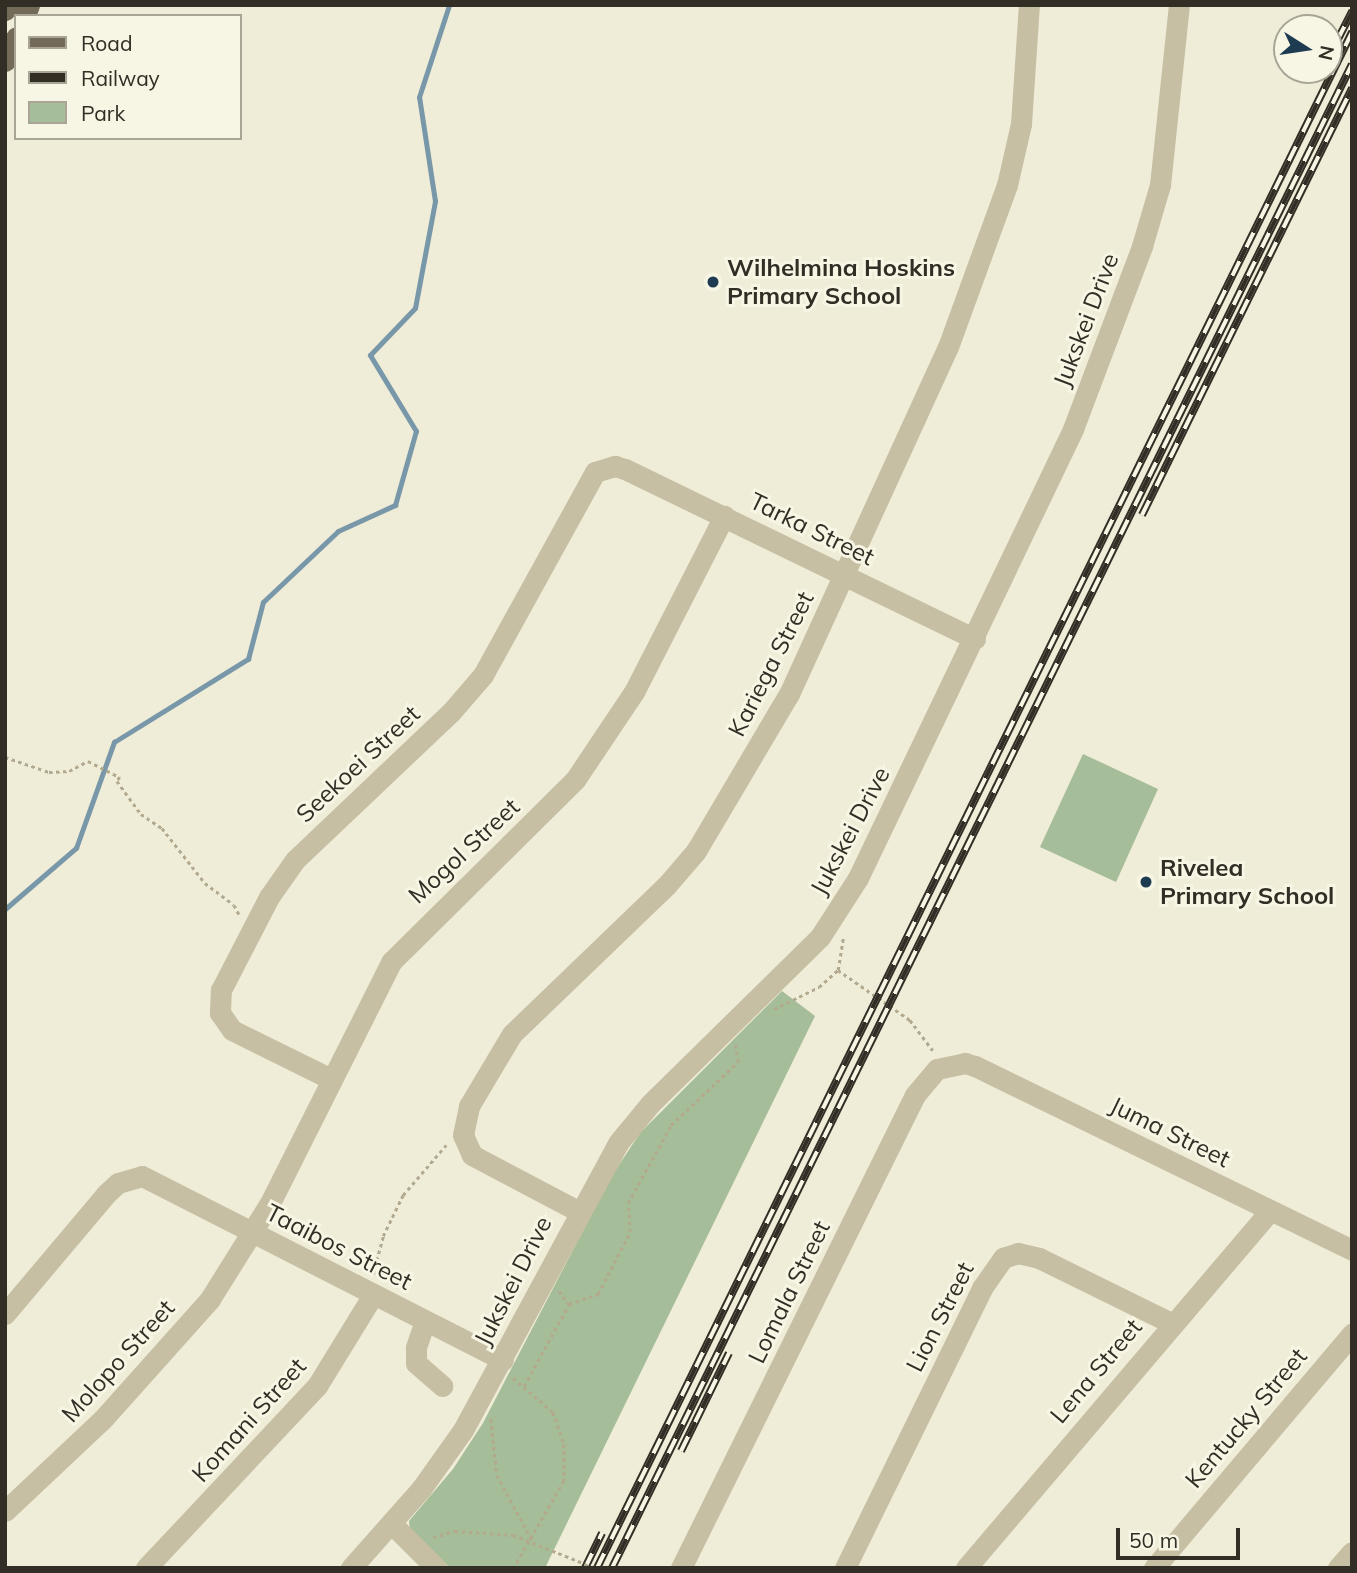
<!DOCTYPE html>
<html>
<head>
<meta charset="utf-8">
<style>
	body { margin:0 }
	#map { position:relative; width:1357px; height:1573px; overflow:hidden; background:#efecd7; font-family:Mulish,sans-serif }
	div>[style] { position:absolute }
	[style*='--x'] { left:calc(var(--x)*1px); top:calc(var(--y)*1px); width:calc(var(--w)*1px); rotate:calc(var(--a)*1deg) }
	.green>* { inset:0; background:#a5bd98 }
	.stream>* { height:5px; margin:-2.5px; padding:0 2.5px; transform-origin:2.5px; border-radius:2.5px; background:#7898aa }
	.path>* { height:2.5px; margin-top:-1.25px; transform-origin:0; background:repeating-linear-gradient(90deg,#b2a98f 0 3.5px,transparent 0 7px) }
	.minor>* { height:21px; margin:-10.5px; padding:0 10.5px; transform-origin:10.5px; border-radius:10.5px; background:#c6bfa4 }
	.major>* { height:21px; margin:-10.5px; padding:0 10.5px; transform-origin:10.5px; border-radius:10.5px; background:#736a57 }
	.rail>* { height:8px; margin-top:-4px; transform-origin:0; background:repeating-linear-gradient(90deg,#f7f5e3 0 16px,#322d25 0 32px); box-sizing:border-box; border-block:2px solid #322d25 }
	.path-bridge>* { height:2.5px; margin-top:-1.25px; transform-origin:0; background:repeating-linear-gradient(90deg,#b2a98f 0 3.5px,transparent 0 7px) }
	.dots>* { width:19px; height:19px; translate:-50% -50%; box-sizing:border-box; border:4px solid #f7f5e3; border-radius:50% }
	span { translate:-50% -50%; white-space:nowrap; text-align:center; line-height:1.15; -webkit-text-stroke:6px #f7f5e3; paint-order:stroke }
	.poi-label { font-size:24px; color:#322d25; font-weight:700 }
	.left { translate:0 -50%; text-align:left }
	.street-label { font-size:24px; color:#322d25 }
	.frame { position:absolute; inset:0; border:7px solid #322d25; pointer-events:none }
	.legend { position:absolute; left:14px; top:14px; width:228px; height:126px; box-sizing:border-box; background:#f7f5e3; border:2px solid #a8a597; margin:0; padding:9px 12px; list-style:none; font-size:21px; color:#322d25 }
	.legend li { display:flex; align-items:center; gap:14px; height:35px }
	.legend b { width:35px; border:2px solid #a8a597 }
	.north { position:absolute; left:1273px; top:14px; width:70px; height:70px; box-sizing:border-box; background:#f7f5e3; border:2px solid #a8a597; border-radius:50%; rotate:102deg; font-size:19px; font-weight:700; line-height:28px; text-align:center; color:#322d25 }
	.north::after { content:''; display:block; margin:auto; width:24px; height:32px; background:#1e3c51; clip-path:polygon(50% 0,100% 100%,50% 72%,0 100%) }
	.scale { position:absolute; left:1116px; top:1528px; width:124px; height:32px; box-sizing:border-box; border:4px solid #322d25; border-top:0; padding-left:9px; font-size:21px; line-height:24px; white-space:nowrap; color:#322d25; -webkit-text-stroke:5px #f7f5e3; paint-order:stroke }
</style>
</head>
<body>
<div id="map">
	<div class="green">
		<div style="clip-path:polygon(1083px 754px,1158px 789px,1116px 882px,1040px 847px)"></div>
		<div style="clip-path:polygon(782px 991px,815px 1016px,545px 1568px,450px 1568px,410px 1530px,409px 1521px,453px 1469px,483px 1423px,611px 1177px,640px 1133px)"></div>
	</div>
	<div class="stream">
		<div style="--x:5;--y:909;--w:94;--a:-40.7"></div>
		<div style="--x:76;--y:848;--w:113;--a:-70.3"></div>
		<div style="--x:114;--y:742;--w:158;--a:-31.8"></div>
		<div style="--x:248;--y:659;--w:59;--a:-75.3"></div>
		<div style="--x:263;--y:602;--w:103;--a:-43.4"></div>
		<div style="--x:338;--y:531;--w:63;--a:-24.5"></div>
		<div style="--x:395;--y:505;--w:77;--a:-74.2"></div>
		<div style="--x:416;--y:431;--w:89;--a:-121.2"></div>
		<div style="--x:370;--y:355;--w:65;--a:-46.2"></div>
		<div style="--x:415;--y:308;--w:109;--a:-79.4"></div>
		<div style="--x:435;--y:201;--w:105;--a:-98.7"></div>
		<div style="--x:419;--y:97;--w:97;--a:-71.9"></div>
	</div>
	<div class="path">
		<div style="--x:5;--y:757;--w:46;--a:18.8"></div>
		<div style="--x:49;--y:772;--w:20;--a:-3"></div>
		<div style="--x:69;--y:771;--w:21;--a:-28"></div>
		<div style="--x:88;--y:761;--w:36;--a:27"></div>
		<div style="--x:120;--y:777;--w:5;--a:127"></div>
		<div style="--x:117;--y:781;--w:41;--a:54"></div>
		<div style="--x:141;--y:814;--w:25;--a:34"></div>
		<div style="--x:162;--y:828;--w:70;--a:52"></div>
		<div style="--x:205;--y:883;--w:36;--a:37"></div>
		<div style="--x:234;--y:905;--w:13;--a:61"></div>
		<div style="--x:838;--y:970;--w:88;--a:34.8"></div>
		<div style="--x:910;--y:1020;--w:38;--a:53"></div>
		<div style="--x:774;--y:1009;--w:50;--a:-26.1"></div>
		<div style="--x:819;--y:987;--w:25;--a:-42"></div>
		<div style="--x:838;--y:970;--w:32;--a:-81"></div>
		<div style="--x:373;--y:1274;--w:39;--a:-75"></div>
		<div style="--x:383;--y:1236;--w:46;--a:-64"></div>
		<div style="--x:403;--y:1195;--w:66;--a:-49.3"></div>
		<div style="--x:559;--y:1291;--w:15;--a:53"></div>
		<div style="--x:513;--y:1378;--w:52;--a:40.4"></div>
		<div style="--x:553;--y:1412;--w:34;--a:71"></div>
		<div style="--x:564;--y:1444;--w:37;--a:90"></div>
		<div style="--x:564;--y:1481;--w:100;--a:119.9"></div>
		<div style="--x:524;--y:1386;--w:94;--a:-61.2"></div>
		<div style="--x:569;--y:1304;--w:31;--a:-19"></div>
		<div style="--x:598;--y:1294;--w:70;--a:-62.7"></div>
		<div style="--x:630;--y:1232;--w:29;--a:-94"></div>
		<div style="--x:628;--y:1203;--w:89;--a:-61.1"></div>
		<div style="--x:671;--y:1125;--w:92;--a:-43.2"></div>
		<div style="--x:738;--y:1062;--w:17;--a:-100"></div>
		<div style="--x:491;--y:1419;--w:56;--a:83.9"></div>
		<div style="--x:497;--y:1475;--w:74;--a:61.7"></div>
		<div style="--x:433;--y:1537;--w:23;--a:-15"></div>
		<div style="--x:455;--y:1531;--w:58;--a:3.9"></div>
		<div style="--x:513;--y:1535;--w:70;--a:21.8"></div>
	</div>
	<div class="minor">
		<div style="--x:329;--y:1078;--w:108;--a:-153.7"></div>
		<div style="--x:232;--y:1030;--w:21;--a:-125"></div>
		<div style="--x:220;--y:1013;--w:23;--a:-88"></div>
		<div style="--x:221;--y:990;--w:105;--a:-62.7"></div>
		<div style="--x:269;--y:897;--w:45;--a:-54.9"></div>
		<div style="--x:295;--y:860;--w:216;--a:-43.5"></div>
		<div style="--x:452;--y:711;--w:48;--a:-49.3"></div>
		<div style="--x:483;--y:675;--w:232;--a:-61.1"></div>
		<div style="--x:595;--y:472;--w:21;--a:-17"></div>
		<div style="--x:615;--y:466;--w:10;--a:17"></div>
		<div style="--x:625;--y:469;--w:389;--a:25.9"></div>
		<div style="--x:578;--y:1211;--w:120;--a:-152.2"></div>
		<div style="--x:472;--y:1155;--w:22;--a:-114"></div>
		<div style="--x:463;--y:1135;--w:30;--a:-78"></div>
		<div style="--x:469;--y:1106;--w:84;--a:-59.2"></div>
		<div style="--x:512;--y:1034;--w:214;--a:-43.9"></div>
		<div style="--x:666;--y:886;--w:46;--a:-49.4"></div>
		<div style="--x:696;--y:851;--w:182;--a:-59.4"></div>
		<div style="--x:789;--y:694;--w:382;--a:-65.4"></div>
		<div style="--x:948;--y:347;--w:172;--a:-70"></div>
		<div style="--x:1007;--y:185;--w:63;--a:-77.1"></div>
		<div style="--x:1021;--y:124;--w:119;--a:-86.2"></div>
		<div style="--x:5;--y:1314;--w:157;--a:-49.9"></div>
		<div style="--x:106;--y:1194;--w:16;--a:-43"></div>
		<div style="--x:118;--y:1183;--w:25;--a:-16"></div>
		<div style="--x:142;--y:1176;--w:405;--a:27"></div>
		<div style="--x:425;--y:1321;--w:28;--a:109"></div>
		<div style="--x:416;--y:1347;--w:16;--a:90"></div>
		<div style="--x:416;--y:1363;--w:35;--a:41"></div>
		<div style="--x:5;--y:1511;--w:133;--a:-43.2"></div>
		<div style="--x:102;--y:1420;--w:162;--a:-48.2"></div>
		<div style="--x:210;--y:1299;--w:113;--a:-58"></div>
		<div style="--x:270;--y:1203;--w:270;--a:-63.3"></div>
		<div style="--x:391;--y:962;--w:259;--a:-44.7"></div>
		<div style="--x:575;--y:780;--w:106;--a:-56.2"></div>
		<div style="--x:634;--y:692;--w:198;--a:-62.9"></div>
		<div style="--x:391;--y:1523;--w:64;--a:45"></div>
		<div style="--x:146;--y:1568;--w:250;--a:-46.8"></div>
		<div style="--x:317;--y:1386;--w:107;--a:-58.4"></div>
		<div style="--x:351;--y:1568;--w:106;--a:-48.5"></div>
		<div style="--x:421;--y:1489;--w:72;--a:-54.6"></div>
		<div style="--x:463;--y:1430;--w:326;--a:-61.6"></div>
		<div style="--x:618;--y:1143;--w:50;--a:-50.6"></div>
		<div style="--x:650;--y:1104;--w:238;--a:-44.5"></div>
		<div style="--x:820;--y:937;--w:70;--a:-57.2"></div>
		<div style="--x:858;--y:878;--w:498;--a:-64.4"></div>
		<div style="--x:1073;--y:429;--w:196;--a:-69.3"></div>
		<div style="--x:1142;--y:246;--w:64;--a:-73.6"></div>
		<div style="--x:1160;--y:185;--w:181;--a:-84"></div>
		<div style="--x:681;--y:1568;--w:528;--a:-63.68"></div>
		<div style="--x:915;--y:1095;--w:34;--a:-50"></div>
		<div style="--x:937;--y:1069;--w:29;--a:-12"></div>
		<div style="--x:965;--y:1063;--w:10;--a:17"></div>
		<div style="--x:975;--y:1066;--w:420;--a:26"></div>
		<div style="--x:845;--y:1568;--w:312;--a:-63.9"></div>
		<div style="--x:982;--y:1288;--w:37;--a:-55"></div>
		<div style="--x:1003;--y:1258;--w:16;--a:-18"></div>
		<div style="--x:1018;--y:1253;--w:22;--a:13"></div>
		<div style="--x:1039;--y:1258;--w:147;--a:26.2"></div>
		<div style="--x:966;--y:1568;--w:469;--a:-49.6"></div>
		<div style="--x:1154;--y:1568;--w:307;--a:-49.8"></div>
		<div style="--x:1338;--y:1568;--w:21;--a:-49"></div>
	</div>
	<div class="major">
		<div style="--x:5;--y:10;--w:6;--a:-59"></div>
		<div style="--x:25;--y:16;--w:12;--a:-70"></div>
		<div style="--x:5;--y:61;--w:26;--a:-65"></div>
	</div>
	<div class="rail">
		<div style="--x:1337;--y:41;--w:34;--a:-63"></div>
		<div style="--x:1142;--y:515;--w:476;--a:-63.8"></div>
		<div style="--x:681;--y:1451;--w:109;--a:-63.9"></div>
		<div style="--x:585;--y:1568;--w:39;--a:-64"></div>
		<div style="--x:597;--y:1568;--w:1712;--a:-63.82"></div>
		<div style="--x:612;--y:1568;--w:1676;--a:-63.8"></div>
	</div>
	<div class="path-bridge">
		<div style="--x:578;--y:1561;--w:17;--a:25"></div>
	</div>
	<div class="dots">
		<div style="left:713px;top:282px;background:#1e3c51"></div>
		<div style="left:1146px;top:882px;background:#1e3c51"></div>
	</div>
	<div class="poi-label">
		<span class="left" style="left:727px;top:282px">Wilhelmina Hoskins<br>Primary School</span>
		<span class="left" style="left:1160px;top:882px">Rivelea<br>Primary School</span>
	</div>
	<div class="street-label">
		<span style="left:1086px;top:320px;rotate:-69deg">Jukskei Drive</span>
		<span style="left:812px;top:529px;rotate:26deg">Tarka Street</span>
		<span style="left:771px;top:664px;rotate:-63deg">Kariega Street</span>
		<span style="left:358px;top:764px;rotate:-43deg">Seekoei Street</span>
		<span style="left:850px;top:831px;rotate:-62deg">Jukskei Drive</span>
		<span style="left:464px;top:851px;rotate:-43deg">Mogol Street</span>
		<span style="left:1170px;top:1132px;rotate:26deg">Juma Street</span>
		<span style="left:339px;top:1247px;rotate:27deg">Taaibos Street</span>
		<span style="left:513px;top:1281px;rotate:-63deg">Jukskei Drive</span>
		<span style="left:789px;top:1292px;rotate:-64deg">Lomala Street</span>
		<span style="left:940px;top:1317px;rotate:-63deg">Lion Street</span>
		<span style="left:118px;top:1361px;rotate:-48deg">Molopo Street</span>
		<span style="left:1096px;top:1371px;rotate:-50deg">Lena Street</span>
		<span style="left:1246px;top:1418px;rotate:-50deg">Kentucky Street</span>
		<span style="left:249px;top:1420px;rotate:-48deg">Komani Street</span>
	</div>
	<div class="frame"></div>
	<ul class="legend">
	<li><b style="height:9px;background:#736a57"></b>Road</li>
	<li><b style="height:9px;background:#322d25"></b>Railway</li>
	<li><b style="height:19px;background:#a5bd98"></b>Park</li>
	</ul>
	<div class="north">N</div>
	<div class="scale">50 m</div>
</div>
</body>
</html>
